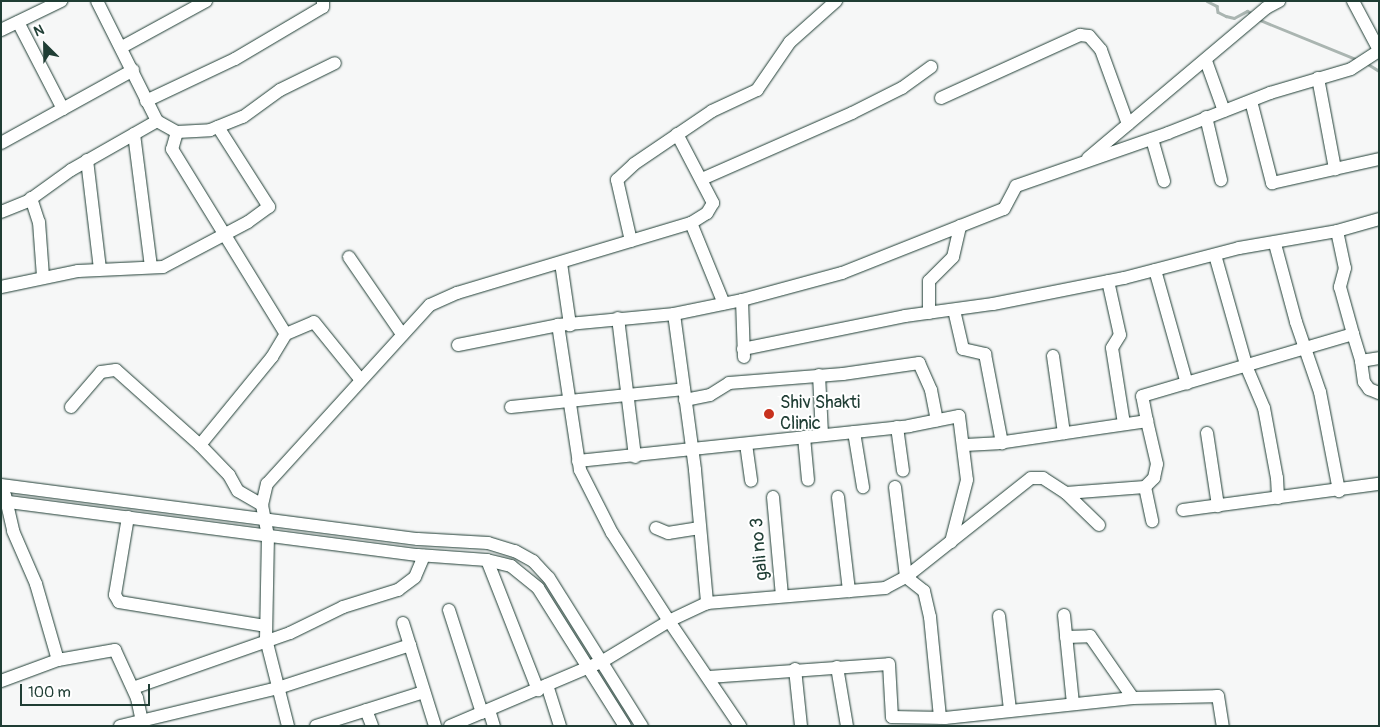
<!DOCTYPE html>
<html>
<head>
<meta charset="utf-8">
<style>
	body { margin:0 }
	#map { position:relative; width:1380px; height:727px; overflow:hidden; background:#f6f7f7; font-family:Pangolin,sans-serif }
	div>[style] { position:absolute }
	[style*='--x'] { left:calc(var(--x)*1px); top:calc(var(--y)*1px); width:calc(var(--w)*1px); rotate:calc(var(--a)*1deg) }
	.stream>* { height:2.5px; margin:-1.25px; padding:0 1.25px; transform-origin:1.25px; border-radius:1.25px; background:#aab5b1 }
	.roads { filter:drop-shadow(0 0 1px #1f3d34) drop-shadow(0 0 1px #1f3d34) }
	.minor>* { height:12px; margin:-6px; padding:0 6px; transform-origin:6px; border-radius:6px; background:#fff }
	.dots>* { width:14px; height:14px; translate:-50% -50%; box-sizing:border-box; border:2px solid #fff; border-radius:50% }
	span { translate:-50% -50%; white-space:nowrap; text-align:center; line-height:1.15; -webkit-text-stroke:4px #fff; paint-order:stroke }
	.poi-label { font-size:18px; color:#1f3d34 }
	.left { translate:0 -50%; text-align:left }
	.street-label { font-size:18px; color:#1f3d34 }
	.frame { position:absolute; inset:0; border:2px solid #1f3d34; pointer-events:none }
	.north { position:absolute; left:20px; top:20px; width:50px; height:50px; -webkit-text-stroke:4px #fff; paint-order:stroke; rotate:337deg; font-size:14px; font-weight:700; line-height:20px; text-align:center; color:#1f3d34 }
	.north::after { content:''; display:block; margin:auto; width:18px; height:22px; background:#1f3d34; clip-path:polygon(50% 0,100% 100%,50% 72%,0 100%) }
	.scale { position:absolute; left:20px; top:684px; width:130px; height:22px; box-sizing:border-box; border:2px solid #1f3d34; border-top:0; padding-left:6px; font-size:15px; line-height:18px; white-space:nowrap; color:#1f3d34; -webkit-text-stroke:4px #fff; paint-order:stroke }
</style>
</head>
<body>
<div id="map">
	<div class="stream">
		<div style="--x:1207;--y:1;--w:11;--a:27"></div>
		<div style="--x:1217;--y:6;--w:6;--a:81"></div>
		<div style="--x:1218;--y:12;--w:9;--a:27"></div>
		<div style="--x:1226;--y:16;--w:8;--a:14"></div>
		<div style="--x:1234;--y:18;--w:15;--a:-28"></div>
		<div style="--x:1247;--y:11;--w:5;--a:22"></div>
		<div style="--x:1260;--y:20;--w:106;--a:22.2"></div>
		<div style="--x:1368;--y:64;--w:13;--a:32"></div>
	</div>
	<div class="roads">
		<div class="minor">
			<div style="--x:97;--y:1;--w:134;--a:63.4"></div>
			<div style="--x:157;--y:121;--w:23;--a:29"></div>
			<div style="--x:177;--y:132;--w:33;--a:-3"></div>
			<div style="--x:210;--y:130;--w:35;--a:-22"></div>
			<div style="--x:243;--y:117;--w:46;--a:-36.1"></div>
			<div style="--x:280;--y:90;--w:61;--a:-26.1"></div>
			<div style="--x:1353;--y:1;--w:55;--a:62"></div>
			<div style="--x:18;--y:22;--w:98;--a:62.7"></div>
			<div style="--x:1;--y:30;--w:67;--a:-25.8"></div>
			<div style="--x:122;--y:47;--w:96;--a:-28.7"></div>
			<div style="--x:1206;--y:61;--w:53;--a:70.2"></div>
			<div style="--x:1318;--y:78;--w:93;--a:79.4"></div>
			<div style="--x:941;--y:98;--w:153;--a:-24.4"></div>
			<div style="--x:1080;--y:35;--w:9;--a:6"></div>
			<div style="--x:1089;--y:36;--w:18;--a:49"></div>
			<div style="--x:1101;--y:50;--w:79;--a:70"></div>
			<div style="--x:146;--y:101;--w:98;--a:-25.3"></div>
			<div style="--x:235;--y:59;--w:102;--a:-30.6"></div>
			<div style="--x:323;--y:7;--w:6;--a:-90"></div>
			<div style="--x:1251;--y:101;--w:85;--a:75.6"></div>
			<div style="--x:1272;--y:183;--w:110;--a:-12.6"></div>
			<div style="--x:1206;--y:117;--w:65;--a:76.6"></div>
			<div style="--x:177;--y:132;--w:18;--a:106"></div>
			<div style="--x:172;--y:149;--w:217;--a:58.4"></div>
			<div style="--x:134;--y:134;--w:134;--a:82.7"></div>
			<div style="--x:677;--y:134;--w:78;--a:62.4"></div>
			<div style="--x:713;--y:203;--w:12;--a:121"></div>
			<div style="--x:707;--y:213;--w:19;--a:148"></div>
			<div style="--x:1152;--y:139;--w:44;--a:74.1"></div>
			<div style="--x:1;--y:143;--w:151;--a:-28.9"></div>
			<div style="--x:1088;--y:158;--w:233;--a:-40.1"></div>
			<div style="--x:1266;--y:8;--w:15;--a:-28"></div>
			<div style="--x:87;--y:160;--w:110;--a:83.2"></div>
			<div style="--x:702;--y:179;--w:164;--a:-23.7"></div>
			<div style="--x:852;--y:113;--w:56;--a:-26.6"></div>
			<div style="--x:902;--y:88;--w:36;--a:-36"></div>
			<div style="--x:31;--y:198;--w:25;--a:72"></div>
			<div style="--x:39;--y:222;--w:55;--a:85.8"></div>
			<div style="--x:1;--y:212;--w:29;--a:-22"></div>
			<div style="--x:28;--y:201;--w:53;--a:-35.8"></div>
			<div style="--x:71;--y:170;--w:99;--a:-29.7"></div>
			<div style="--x:1337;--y:231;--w:38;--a:78"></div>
			<div style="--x:1345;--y:268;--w:20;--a:105"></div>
			<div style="--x:1340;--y:287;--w:49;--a:74.5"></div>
			<div style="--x:631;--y:241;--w:63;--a:-102.9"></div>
			<div style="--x:617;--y:180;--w:23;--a:-43"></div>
			<div style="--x:634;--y:164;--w:94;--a:-34.2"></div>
			<div style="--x:712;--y:111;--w:50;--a:-25"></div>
			<div style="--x:757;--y:90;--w:58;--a:-55.5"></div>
			<div style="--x:790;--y:42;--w:62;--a:-41.7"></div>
			<div style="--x:1275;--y:244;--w:81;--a:74.9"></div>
			<div style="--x:1296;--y:322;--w:74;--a:71.1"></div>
			<div style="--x:1320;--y:392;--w:101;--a:79.1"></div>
			<div style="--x:1215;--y:255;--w:117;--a:74.2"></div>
			<div style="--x:1247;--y:368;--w:43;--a:67"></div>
			<div style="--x:1264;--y:408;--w:71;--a:79.5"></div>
			<div style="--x:1277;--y:478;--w:20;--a:87"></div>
			<div style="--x:349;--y:257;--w:93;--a:55.5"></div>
			<div style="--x:561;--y:263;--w:63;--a:81.7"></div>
			<div style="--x:1155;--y:270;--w:118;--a:74.3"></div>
			<div style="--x:1108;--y:281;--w:55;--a:77.5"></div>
			<div style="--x:1120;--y:335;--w:15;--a:122"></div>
			<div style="--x:1112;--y:348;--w:77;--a:81"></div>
			<div style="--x:1;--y:287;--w:79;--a:-11.7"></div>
			<div style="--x:78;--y:271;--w:85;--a:-2.7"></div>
			<div style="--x:163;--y:267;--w:96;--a:-27.9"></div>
			<div style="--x:248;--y:222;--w:26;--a:-36"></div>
			<div style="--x:269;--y:207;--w:95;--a:-122.5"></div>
			<div style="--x:742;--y:300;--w:57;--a:88"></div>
			<div style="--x:954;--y:310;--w:40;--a:77"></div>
			<div style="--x:963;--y:349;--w:23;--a:13"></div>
			<div style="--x:985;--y:354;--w:91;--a:79.2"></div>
			<div style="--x:929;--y:313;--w:32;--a:-90"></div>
			<div style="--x:929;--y:281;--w:34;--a:-45"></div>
			<div style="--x:953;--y:257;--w:32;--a:-77"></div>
			<div style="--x:674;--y:314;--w:157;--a:82.3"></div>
			<div style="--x:695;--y:470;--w:134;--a:84.8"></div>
			<div style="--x:707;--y:603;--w:42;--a:154.7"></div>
			<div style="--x:669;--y:621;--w:127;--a:55.9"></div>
			<div style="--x:618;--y:318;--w:140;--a:83"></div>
			<div style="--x:458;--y:345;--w:102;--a:-11.3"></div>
			<div style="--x:558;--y:325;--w:117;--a:-5.4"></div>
			<div style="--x:674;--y:314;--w:69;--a:-11.6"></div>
			<div style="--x:742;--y:300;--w:104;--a:-15.1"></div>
			<div style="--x:842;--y:273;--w:174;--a:-21.6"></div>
			<div style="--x:1004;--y:209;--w:26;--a:-62"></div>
			<div style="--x:1016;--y:186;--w:161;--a:-19.2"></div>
			<div style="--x:1168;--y:133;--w:110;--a:-21.4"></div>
			<div style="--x:1270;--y:93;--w:84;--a:-16.5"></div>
			<div style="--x:1351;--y:69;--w:33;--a:-33"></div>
			<div style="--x:743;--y:349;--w:165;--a:-11.5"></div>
			<div style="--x:905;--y:316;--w:89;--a:-7.8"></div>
			<div style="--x:993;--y:304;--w:134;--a:-11.2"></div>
			<div style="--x:1124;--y:278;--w:119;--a:-14.6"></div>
			<div style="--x:1239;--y:248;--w:99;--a:-9.8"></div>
			<div style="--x:1337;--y:231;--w:44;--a:-15.9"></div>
			<div style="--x:1053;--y:356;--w:78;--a:81.9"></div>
			<div style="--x:1361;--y:361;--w:21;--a:82"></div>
			<div style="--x:1364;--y:382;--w:9;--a:54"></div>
			<div style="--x:1369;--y:389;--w:11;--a:22"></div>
			<div style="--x:819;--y:375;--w:60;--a:87.1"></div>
			<div style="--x:685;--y:400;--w:25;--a:-11"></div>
			<div style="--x:710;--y:395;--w:22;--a:-32"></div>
			<div style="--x:729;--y:383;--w:114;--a:-4.5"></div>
			<div style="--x:843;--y:374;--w:77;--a:-8.2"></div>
			<div style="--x:919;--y:363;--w:30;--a:66"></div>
			<div style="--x:931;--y:390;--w:31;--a:79"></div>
			<div style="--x:71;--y:407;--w:46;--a:-49.4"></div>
			<div style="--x:101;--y:372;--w:15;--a:-8"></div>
			<div style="--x:116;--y:370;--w:113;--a:41.8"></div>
			<div style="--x:200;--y:445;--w:42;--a:46"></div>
			<div style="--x:229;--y:475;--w:18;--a:61"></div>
			<div style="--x:238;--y:491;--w:28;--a:30"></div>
			<div style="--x:511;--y:407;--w:174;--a:-5.9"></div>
			<div style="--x:897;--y:427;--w:44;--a:82.2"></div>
			<div style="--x:854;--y:432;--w:56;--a:80.7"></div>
			<div style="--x:1207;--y:433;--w:74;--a:81.4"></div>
			<div style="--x:804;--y:437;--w:43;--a:84.7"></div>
			<div style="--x:746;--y:444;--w:37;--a:82"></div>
			<div style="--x:200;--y:445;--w:114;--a:-50.7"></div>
			<div style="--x:272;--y:357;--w:27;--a:-59"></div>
			<div style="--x:286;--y:334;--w:30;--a:-23"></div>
			<div style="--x:314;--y:322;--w:73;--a:51.1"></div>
			<div style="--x:965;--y:445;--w:33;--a:-3"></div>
			<div style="--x:998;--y:443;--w:151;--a:-8.4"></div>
			<div style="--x:1147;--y:421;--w:25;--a:-101"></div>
			<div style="--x:1142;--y:396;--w:220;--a:-16.4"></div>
			<div style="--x:1353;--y:334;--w:28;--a:73"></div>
			<div style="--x:1361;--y:361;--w:18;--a:-9"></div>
			<div style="--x:578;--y:461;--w:333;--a:-6"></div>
			<div style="--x:909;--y:426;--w:51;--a:-11.3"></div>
			<div style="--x:959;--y:416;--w:64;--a:82.9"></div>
			<div style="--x:967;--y:480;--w:64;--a:104.5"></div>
			<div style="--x:1;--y:485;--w:420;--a:7.4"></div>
			<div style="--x:418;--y:539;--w:70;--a:3.3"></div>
			<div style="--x:488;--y:543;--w:28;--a:17"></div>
			<div style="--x:515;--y:551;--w:21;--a:29"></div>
			<div style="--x:533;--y:561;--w:23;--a:47"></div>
			<div style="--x:549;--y:578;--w:175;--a:57.9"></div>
			<div style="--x:895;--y:487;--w:91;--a:83"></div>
			<div style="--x:906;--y:577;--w:23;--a:38"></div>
			<div style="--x:924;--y:591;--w:27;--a:77"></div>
			<div style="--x:930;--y:617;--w:101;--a:84.3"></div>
			<div style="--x:1145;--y:487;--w:13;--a:-45"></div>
			<div style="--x:1154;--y:478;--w:14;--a:-78"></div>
			<div style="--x:1157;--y:464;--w:44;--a:-103.1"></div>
			<div style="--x:1066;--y:493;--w:46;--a:44.1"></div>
			<div style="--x:5;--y:495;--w:37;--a:77"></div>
			<div style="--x:13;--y:531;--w:58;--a:66.5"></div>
			<div style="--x:36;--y:584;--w:79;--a:73.9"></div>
			<div style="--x:773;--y:497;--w:99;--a:84.8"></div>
			<div style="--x:838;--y:497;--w:95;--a:83.3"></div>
			<div style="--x:1;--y:501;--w:420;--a:7.4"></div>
			<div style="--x:418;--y:555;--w:69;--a:4.1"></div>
			<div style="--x:487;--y:560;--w:25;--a:14"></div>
			<div style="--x:511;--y:566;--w:35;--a:39"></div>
			<div style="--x:538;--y:588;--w:163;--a:57.8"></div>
			<div style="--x:1183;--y:510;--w:198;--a:-7.6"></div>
			<div style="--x:128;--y:517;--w:79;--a:99.5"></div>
			<div style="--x:115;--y:595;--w:8;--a:60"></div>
			<div style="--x:119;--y:602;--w:148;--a:9.3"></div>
			<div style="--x:656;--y:528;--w:13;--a:23"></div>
			<div style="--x:668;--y:533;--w:32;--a:-9"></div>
			<div style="--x:487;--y:560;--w:140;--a:68.6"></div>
			<div style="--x:707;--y:603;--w:179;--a:-4.8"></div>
			<div style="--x:885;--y:588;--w:24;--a:-28"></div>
			<div style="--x:906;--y:577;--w:159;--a:-38.4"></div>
			<div style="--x:1031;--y:478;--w:12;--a:0"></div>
			<div style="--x:1043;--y:478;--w:27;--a:33"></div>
			<div style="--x:1066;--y:493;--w:79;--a:-4.3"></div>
			<div style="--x:1145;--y:487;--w:35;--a:78"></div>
			<div style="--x:449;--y:610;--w:108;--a:72.2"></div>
			<div style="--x:1064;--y:615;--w:88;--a:84.2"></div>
			<div style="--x:999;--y:616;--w:95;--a:83.3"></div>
			<div style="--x:403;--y:623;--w:108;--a:72.7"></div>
			<div style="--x:1066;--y:637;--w:24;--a:-2"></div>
			<div style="--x:1090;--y:636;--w:75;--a:55.3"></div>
			<div style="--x:837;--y:667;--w:60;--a:80.4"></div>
			<div style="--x:795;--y:669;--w:57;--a:84"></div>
			<div style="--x:709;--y:677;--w:180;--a:-4.1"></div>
			<div style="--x:889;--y:664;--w:53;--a:86.8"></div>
			<div style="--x:892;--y:717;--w:53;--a:1.1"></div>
			<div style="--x:945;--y:718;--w:189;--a:-6.1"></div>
			<div style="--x:1133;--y:698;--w:85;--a:-1.3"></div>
			<div style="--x:1218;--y:696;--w:30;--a:81"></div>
			<div style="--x:1;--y:681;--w:61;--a:-20.2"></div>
			<div style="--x:58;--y:660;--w:58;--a:-10"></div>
			<div style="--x:115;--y:650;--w:53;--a:65.4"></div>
			<div style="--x:137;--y:698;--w:25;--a:78"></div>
			<div style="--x:547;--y:685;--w:43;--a:72.4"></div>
			<div style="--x:133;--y:688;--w:166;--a:-19.3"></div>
			<div style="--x:290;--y:633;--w:59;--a:-26.1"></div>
			<div style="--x:343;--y:607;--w:58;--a:-17.2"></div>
			<div style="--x:398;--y:590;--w:21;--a:-37"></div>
			<div style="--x:415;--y:577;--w:23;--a:-67"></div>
			<div style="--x:366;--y:710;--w:17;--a:69"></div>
			<div style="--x:489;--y:710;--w:17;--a:73"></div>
			<div style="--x:120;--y:726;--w:163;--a:-13.5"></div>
			<div style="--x:278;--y:688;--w:139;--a:-18"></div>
			<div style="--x:288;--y:726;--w:90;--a:-104.2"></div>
			<div style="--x:266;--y:639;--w:103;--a:-88.9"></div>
			<div style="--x:268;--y:536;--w:32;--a:-101"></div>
			<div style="--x:262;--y:505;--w:22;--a:-77"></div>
			<div style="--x:267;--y:484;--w:242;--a:-47.7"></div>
			<div style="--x:430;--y:305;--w:30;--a:-24"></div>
			<div style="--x:457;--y:293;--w:244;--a:-16.7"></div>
			<div style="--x:691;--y:223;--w:87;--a:67.8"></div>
			<div style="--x:316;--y:726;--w:113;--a:-17.5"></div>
			<div style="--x:450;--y:726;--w:166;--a:-23"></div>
			<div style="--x:603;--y:661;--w:77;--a:-31.2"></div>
			<div style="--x:669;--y:621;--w:105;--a:-122.9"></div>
			<div style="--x:612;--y:533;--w:71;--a:-116.9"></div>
			<div style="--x:580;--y:470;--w:147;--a:-98.6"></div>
		</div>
	</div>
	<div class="dots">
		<div style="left:769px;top:414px;background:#c8321e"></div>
	</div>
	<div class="poi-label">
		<span class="left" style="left:780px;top:414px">Shiv Shakti<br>Clinic</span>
	</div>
	<div class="street-label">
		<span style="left:760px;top:549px;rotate:-95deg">gali no 3</span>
	</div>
	<div class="frame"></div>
	<div class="north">N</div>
	<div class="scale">100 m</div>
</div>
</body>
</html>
